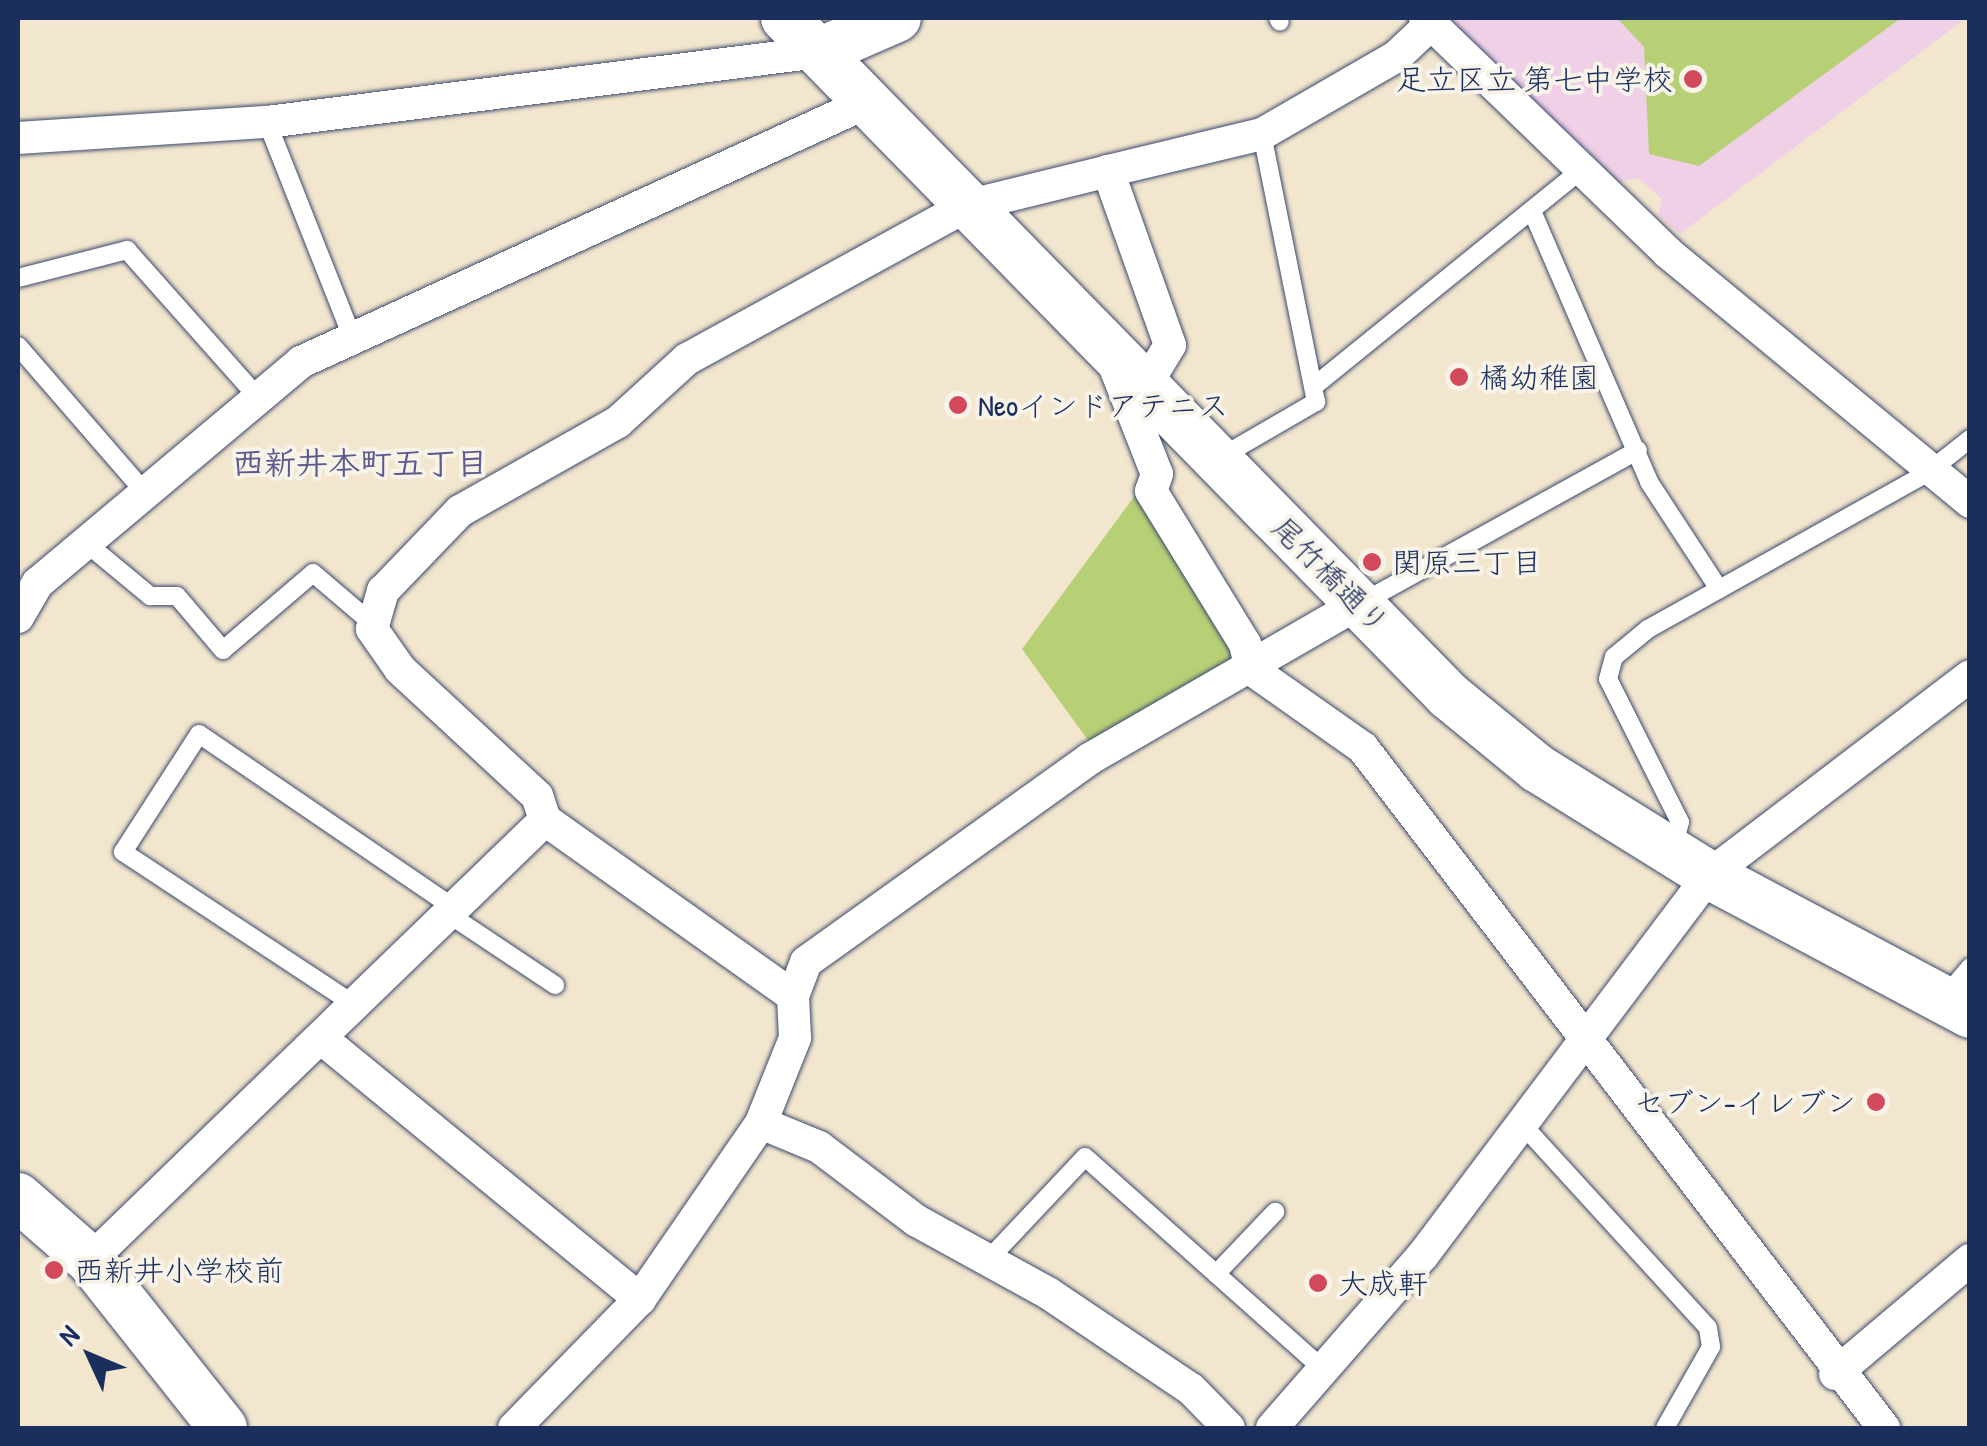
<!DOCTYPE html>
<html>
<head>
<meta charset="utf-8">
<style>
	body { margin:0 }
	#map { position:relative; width:1987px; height:1446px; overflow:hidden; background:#f3e6ce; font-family:"Patrick Hand","Klee One",sans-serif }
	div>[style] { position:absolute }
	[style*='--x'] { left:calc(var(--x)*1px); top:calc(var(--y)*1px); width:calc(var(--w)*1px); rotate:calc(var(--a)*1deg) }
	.built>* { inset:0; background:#efd0e7 }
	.green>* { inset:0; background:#b7d076 }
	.roads { filter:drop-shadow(0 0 2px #3b4a6f) drop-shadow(0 0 2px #3b4a6f) }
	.lane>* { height:18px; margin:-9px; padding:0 9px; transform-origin:9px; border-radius:9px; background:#fff }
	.street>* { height:32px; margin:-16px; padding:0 16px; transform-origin:16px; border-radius:16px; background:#fff }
	.secondary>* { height:48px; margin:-24px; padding:0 24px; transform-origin:24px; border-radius:24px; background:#fff }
	.dots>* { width:28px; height:28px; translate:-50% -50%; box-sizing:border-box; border:5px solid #f7f3e8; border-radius:50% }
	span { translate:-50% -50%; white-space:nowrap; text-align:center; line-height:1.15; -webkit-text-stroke:8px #f7f3e8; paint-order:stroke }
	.poi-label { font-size:30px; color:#1b2f5e }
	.right { translate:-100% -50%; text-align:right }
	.left { translate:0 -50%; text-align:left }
	.street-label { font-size:30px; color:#1b2f5e }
	.neighbourhood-label { font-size:32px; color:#5e598d; font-weight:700 }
	.frame { position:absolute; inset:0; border:20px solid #1b2f5e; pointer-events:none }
	.north { position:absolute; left:40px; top:1306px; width:100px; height:100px; -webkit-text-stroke:8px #f7f3e8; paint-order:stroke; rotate:314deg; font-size:28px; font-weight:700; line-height:40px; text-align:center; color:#1b2f5e }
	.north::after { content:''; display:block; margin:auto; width:35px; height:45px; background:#1b2f5e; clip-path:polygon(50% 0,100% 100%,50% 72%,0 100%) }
</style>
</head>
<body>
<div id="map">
	<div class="built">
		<div style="clip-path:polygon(1439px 18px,1966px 18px,1680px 234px,1658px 215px,1662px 199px,1638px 178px,1619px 182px,1563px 141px)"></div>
	</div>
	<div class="green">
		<div style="clip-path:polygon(1617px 18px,1901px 18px,1699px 166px,1649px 154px,1644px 47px)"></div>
		<div style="clip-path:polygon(1139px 490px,1234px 650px,1224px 670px,1090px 743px,1022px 649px)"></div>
	</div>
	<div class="roads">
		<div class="lane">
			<div style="--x:1278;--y:18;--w:4;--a:63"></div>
			<div style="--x:267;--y:122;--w:231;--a:68.4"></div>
			<div style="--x:1532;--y:211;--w:295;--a:66.6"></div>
			<div style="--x:1649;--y:482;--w:128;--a:56.8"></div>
			<div style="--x:18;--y:278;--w:113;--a:-14.4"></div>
			<div style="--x:127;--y:250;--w:193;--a:48.4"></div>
			<div style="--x:18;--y:346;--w:196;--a:49.1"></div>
			<div style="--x:1318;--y:383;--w:336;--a:-39"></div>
			<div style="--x:1221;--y:457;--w:110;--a:-30.1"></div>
			<div style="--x:1316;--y:402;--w:273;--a:-101.4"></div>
			<div style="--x:85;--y:542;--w:85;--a:39.7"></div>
			<div style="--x:150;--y:596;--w:27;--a:0"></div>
			<div style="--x:177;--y:596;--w:71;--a:49.6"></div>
			<div style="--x:223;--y:650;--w:118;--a:-40.5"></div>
			<div style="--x:313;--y:573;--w:72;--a:40.5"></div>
			<div style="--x:1363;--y:602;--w:314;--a:-28.9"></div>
			<div style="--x:1673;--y:848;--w:27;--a:-75"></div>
			<div style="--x:1680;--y:822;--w:160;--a:-116.7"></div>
			<div style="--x:1608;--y:679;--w:23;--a:-75"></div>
			<div style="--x:1614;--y:657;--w:44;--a:-39.5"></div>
			<div style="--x:1648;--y:629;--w:320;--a:-29.2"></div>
			<div style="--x:1927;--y:473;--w:55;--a:-38.3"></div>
			<div style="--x:447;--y:913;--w:130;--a:33.7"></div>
			<div style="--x:1945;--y:997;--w:39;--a:-50"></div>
			<div style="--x:355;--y:1005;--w:278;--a:-146.6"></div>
			<div style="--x:123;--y:852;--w:140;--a:-57.2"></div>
			<div style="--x:199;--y:734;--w:307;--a:34.3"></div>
			<div style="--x:1521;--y:1123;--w:277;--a:47.6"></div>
			<div style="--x:1708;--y:1328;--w:19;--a:81"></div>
			<div style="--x:1711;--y:1347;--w:93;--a:119.6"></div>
			<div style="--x:988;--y:1260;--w:141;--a:-46.7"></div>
			<div style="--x:1085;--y:1157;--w:319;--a:41.7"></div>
			<div style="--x:1216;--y:1274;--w:86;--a:-46.4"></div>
		</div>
		<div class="street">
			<div style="--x:1425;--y:18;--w:337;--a:44"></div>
			<div style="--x:1667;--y:252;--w:393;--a:39.5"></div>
			<div style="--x:18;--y:138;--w:250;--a:-3.7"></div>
			<div style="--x:267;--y:122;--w:556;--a:-7.23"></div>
			<div style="--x:1114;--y:365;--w:117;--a:68.5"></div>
			<div style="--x:1157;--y:474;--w:18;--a:109"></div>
			<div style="--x:1151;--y:491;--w:180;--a:58.4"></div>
			<div style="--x:1245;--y:644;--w:26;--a:77"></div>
			<div style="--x:1251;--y:669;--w:137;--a:35.2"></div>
			<div style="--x:1363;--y:748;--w:857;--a:52.54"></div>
			<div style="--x:1144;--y:388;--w:50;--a:-58.8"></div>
			<div style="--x:1170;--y:345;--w:185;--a:-109.6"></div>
			<div style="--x:1108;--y:171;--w:158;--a:-13.5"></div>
			<div style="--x:1262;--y:134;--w:156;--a:-30"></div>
			<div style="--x:1397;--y:56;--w:47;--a:-43.3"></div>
			<div style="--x:18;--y:617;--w:39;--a:-60"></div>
			<div style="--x:38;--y:583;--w:344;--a:-40"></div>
			<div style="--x:301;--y:362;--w:624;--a:-24.63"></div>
			<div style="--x:793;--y:996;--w:36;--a:-69"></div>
			<div style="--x:806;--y:962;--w:350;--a:-35.6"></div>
			<div style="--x:1091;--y:758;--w:310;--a:-30"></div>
			<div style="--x:322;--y:1039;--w:411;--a:39.3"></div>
			<div style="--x:761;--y:1123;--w:63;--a:22.5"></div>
			<div style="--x:819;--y:1147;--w:123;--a:37.1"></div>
			<div style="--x:917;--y:1221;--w:149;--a:28.8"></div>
			<div style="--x:1048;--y:1293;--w:172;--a:33.9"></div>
			<div style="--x:1191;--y:1389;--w:54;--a:45.7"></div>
			<div style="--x:90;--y:1260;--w:633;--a:-44.04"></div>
			<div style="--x:545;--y:820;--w:25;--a:-108"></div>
			<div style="--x:537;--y:796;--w:187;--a:-137.2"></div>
			<div style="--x:400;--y:669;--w:49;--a:-125"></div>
			<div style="--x:372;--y:629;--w:40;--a:-74"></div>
			<div style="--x:383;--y:591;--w:111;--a:-46.1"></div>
			<div style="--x:460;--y:511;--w:181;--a:-29.4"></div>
			<div style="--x:618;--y:422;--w:93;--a:-42.4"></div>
			<div style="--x:687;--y:359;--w:318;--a:-28.7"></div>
			<div style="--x:966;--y:206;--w:146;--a:-13.8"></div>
			<div style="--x:1835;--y:1374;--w:177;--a:-40.2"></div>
			<div style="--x:514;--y:1428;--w:180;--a:-45.7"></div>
			<div style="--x:640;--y:1299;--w:214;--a:-55.5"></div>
			<div style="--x:761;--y:1123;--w:92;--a:-68.2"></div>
			<div style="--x:795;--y:1038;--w:42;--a:-92.7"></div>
			<div style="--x:793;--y:996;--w:304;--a:-144.6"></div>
			<div style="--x:1272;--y:1428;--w:230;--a:-48.9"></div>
			<div style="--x:1423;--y:1255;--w:476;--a:-53"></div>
			<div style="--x:1709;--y:875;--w:328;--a:-37.3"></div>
		</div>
		<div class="secondary">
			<div style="--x:785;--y:18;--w:949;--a:45.6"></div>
			<div style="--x:1449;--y:696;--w:114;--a:39.3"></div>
			<div style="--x:1537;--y:768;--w:203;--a:31.9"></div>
			<div style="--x:1709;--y:875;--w:296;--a:28"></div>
			<div style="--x:819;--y:52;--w:85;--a:-23.6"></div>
			<div style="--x:18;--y:1197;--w:96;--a:41.2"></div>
			<div style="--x:90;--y:1260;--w:214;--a:51.6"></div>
		</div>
	</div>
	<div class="dots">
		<div style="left:1693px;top:79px;background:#d1495b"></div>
		<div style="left:1459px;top:377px;background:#d1495b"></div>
		<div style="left:958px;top:405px;background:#d1495b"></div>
		<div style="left:1372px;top:562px;background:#d1495b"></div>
		<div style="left:1876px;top:1102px;background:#d1495b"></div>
		<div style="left:54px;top:1270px;background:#d1495b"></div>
		<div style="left:1318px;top:1283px;background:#d1495b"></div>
	</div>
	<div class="poi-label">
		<span class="right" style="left:1673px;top:79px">足立区立 第七中学校</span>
		<span class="left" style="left:1479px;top:377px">橘幼稚園</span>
		<span class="left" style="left:978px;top:405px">Neoインドアテニス</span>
		<span class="left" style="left:1392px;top:562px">関原三丁目</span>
		<span class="right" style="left:1856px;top:1102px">セブン-イレブン</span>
		<span class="left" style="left:74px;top:1270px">西新井小学校前</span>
		<span class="left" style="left:1338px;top:1283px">大成軒</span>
	</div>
	<div class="street-label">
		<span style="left:1331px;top:575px;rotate:45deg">尾竹橋通り</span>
	</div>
	<div class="neighbourhood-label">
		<span style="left:360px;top:463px">西新井本町五丁目</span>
	</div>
	<div class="frame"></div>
	<div class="north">N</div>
</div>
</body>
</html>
